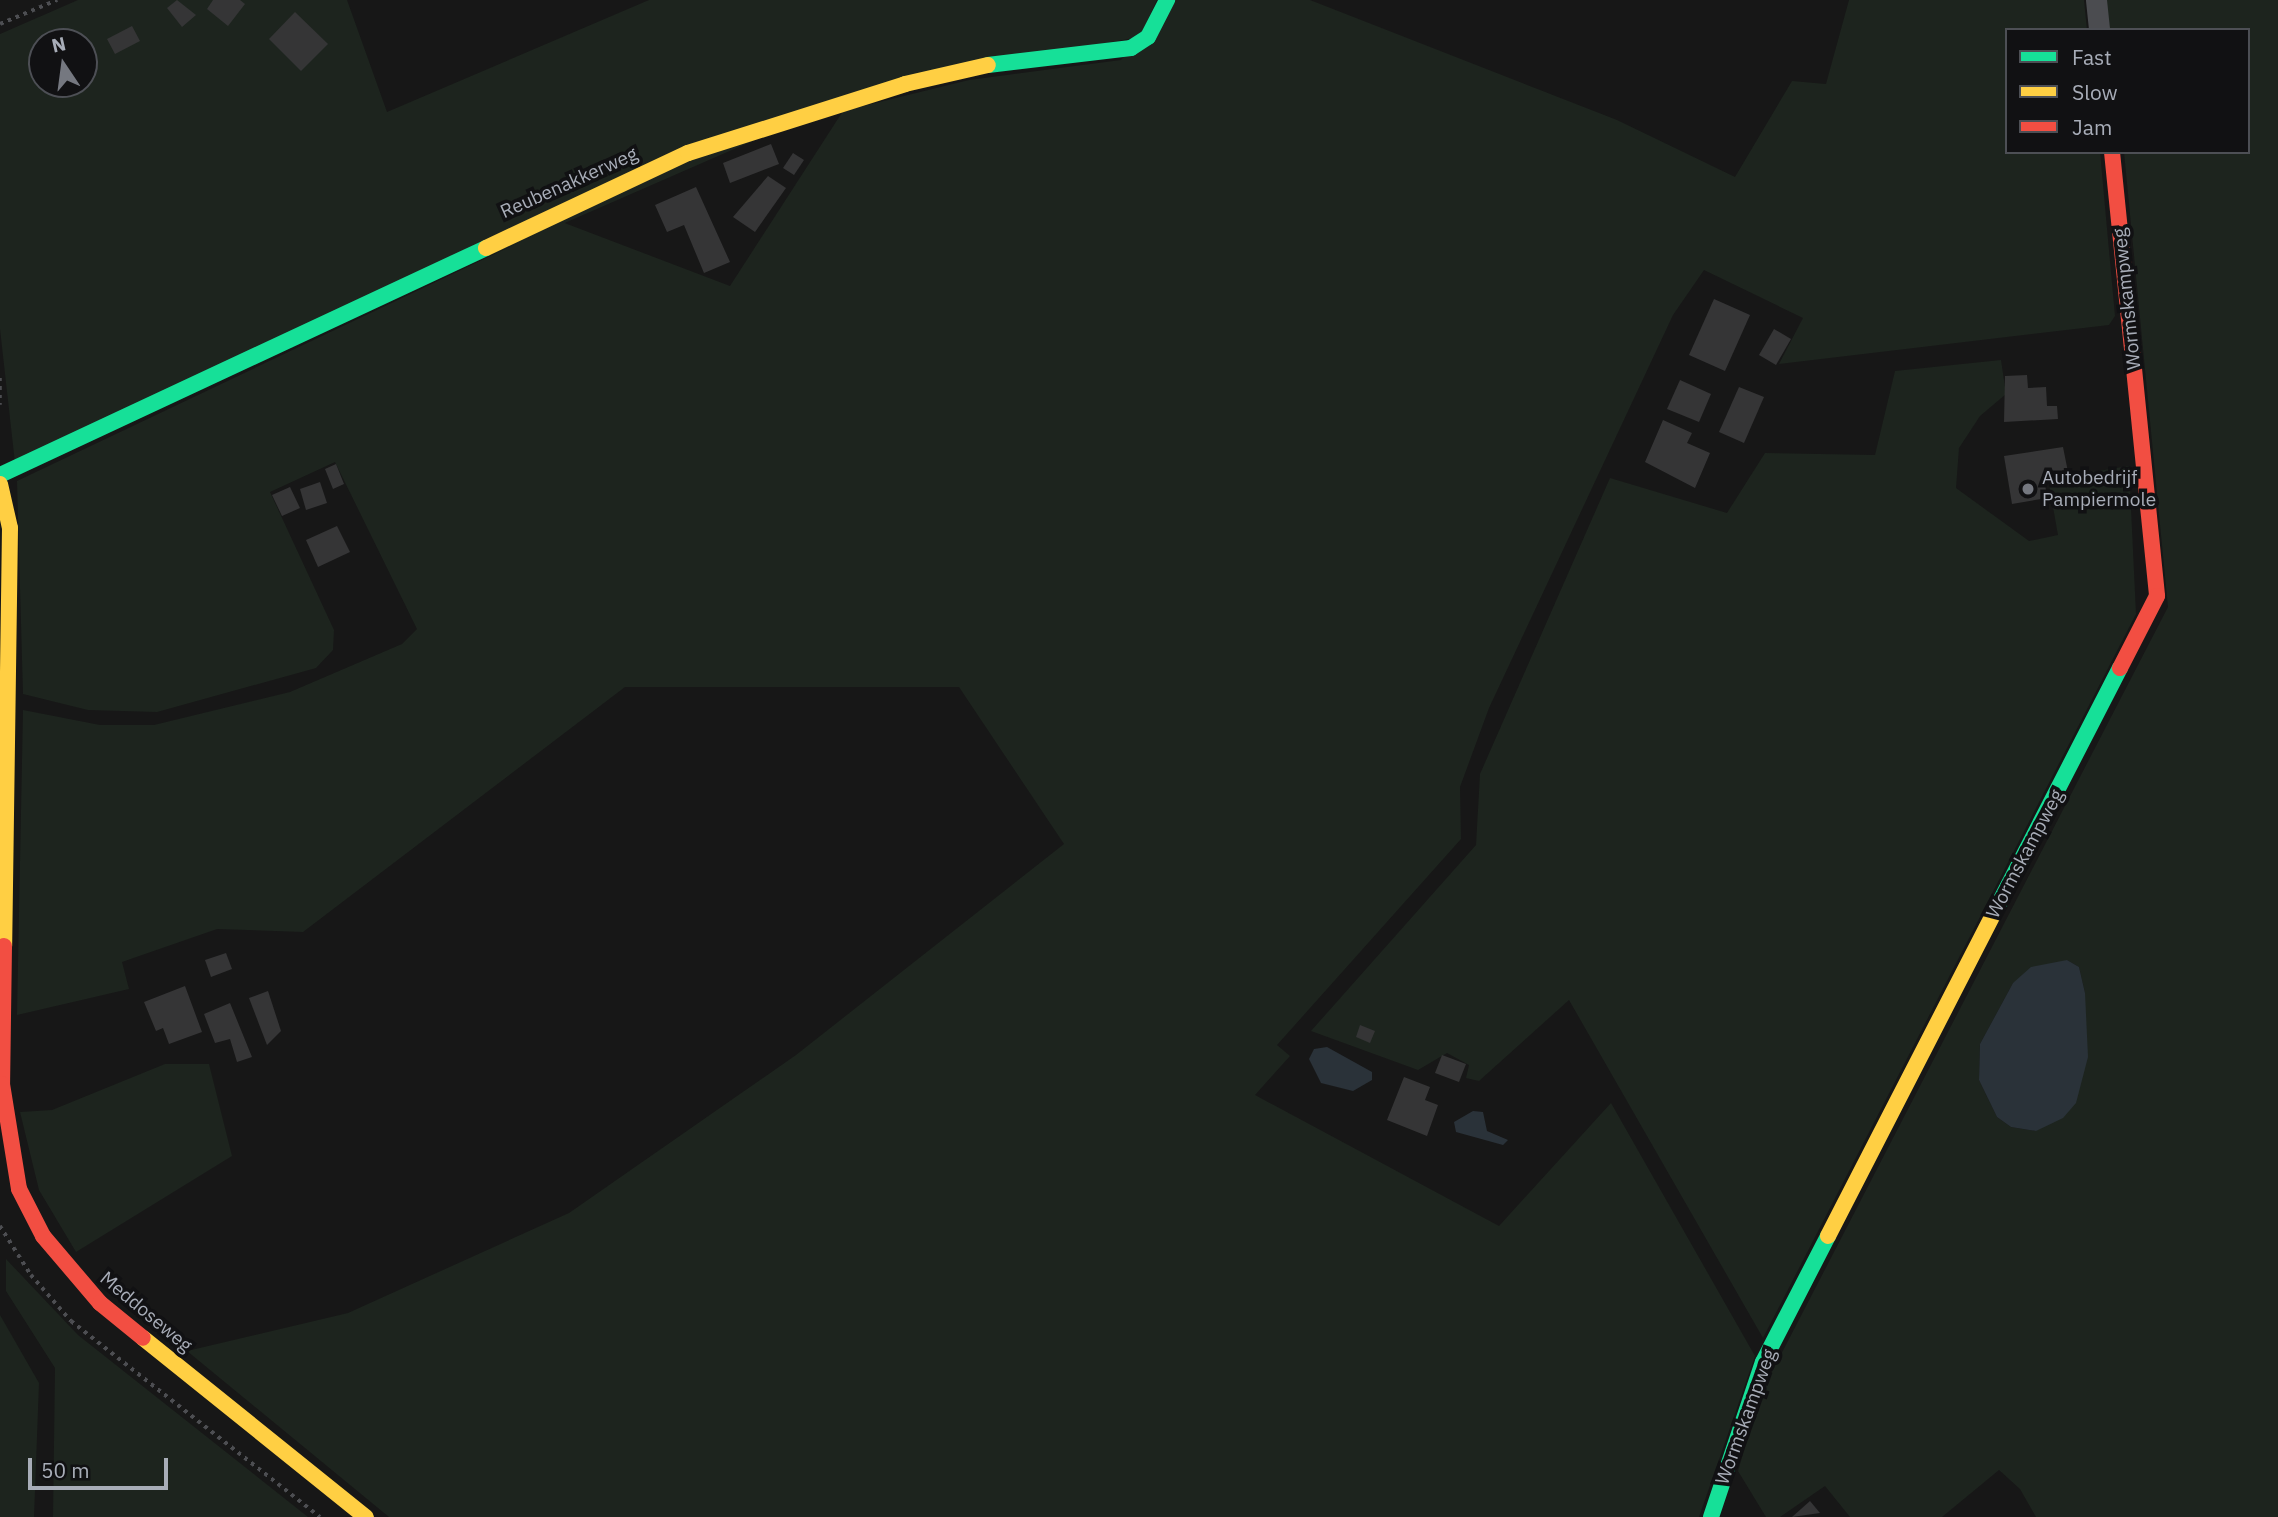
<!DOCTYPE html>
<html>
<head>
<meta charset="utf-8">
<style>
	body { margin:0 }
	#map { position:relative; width:2278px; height:1517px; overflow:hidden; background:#171717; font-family:"IBM Plex Sans",sans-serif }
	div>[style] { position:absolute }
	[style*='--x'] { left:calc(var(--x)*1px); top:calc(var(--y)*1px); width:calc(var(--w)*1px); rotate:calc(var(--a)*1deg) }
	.green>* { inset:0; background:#1d241e }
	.water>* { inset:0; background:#2a3239 }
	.building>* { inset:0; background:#353536 }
	.path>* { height:3.5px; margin-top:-1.75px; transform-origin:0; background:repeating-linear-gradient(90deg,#4d4e52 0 3.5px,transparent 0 8.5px) }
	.street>* { height:21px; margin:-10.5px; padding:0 10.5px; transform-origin:10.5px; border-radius:10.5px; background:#4b4c50 }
	.fast>* { height:16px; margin:-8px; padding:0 8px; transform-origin:8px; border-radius:8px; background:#16e098 }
	.slow>* { height:16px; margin:-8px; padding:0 8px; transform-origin:8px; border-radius:8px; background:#ffcf43 }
	.jam>* { height:16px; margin:-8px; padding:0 8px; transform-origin:8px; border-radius:8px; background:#f24e42 }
	.dots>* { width:19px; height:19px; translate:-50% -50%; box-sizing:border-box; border:4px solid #111113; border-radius:50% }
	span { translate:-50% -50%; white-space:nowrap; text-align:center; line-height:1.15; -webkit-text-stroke:7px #111113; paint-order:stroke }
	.street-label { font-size:19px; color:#a8adb8 }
	.poi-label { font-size:19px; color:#a8adb8 }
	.left { translate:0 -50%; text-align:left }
	.legend { position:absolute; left:2005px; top:28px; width:245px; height:126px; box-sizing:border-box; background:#111113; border:2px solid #4d4f55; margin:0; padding:9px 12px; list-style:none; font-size:21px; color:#a8adb8 }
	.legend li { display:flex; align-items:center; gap:14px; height:35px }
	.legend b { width:35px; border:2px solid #4d4f55 }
	.north { position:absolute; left:28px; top:28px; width:70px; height:70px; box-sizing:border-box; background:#111113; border:2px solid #4d4f55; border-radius:50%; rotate:347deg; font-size:19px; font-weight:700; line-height:28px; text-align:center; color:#a8adb8 }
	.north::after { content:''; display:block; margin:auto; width:24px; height:32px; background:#757880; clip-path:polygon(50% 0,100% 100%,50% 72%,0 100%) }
	.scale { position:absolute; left:28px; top:1458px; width:140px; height:32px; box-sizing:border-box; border:4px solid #a8adb8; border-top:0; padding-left:9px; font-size:21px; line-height:24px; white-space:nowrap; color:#a8adb8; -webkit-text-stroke:5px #111113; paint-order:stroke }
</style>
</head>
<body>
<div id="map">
	<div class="green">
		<div style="clip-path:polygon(evenodd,78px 0,347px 0,387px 112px,649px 0,1157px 0,1140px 37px,892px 80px,15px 463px,0 329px,0 34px,78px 0,42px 42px,84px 42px,84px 84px,42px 84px,42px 42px)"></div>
		<div style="clip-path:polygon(1173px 0,1310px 0,1617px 120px,1735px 177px,1792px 81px,1826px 84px,1849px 0,2084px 0,2087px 30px,2007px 30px,2007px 152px,2100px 152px,2115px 316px,2109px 325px,1779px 364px,1803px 318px,1704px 270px,1673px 315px,1489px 708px,1460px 787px,1461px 839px,1277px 1045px,1290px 1056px,1255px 1095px,1499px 1226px,1611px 1103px,1755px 1356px,1699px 1517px,389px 1517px,187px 1351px,348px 1313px,569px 1213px,796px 1055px,1064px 844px,959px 687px,625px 687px,303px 932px,217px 929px,122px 962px,129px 989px,17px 1015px,23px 710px,100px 725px,154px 725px,290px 692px,402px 644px,417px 629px,335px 462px,270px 492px,334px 630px,333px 650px,316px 668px,157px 712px,88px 710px,23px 694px,17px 481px,562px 222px,730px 286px,843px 111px,969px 80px,1121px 60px)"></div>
		<div style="clip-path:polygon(evenodd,2102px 0,2278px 0,2278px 1517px,2036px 1517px,2020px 1489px,1999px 1470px,1942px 1517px,1850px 1517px,1825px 1486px,1780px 1517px,1766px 1517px,1738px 1471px,1761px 1393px,2168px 607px,2124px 152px,2248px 152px,2248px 30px,2105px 30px,2102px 0,2067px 960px,2079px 967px,2085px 993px,2036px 1131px,2011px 1127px,1997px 1117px,1979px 1080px,1980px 1044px,2013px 983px,2067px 960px)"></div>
		<div style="clip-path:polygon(2001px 360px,2006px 394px,1980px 416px,1959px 448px,1956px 488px,2029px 541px,2058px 535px,2048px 479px,2129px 466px,2136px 614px,1763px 1338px,1569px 1000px,1479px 1081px,1466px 1078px,1469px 1065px,1447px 1053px,1418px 1070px,1311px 1031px,1476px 845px,1480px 774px,1610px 478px,1727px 513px,1765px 453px,1875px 455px,1895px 371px)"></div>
		<div style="clip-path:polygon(165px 1064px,209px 1064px,232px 1156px,76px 1252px,39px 1190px,20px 1112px,52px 1110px)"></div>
		<div style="clip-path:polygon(6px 1259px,78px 1335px,308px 1517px,53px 1517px,55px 1368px,6px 1291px)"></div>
		<div style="clip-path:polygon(0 1315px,39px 1383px,34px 1517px,0 1517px)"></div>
	</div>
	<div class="water">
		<div style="clip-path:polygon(2067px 960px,2079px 967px,2085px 993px,2088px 1057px,2076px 1103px,2063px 1118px,2036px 1131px,2011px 1127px,1997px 1117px,1979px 1080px,1980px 1044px,2013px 983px,2031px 967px)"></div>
		<div style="clip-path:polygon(1327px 1047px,1372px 1072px,1372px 1080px,1353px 1091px,1321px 1083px,1309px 1059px,1314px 1049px)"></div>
		<div style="clip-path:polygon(1473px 1111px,1483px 1112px,1487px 1131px,1508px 1140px,1503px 1145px,1456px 1132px,1454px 1122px)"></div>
	</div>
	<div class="building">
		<div style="clip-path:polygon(177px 0,196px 15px,182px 27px,167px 8px)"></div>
		<div style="clip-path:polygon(213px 0,240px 0,245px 4px,228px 26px,207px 9px)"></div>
		<div style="clip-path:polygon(295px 12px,328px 44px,301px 71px,269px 39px)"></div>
		<div style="clip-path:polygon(132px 26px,140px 41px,115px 54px,107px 39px)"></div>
		<div style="clip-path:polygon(771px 144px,779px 164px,730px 183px,723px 163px)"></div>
		<div style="clip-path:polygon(793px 153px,804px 160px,794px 175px,783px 168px)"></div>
		<div style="clip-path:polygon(768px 176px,786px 188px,755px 232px,733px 217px)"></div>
		<div style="clip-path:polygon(696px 187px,730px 262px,704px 273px,684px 225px,667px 232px,655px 205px)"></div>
		<div style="clip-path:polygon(1714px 299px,1750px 315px,1725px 371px,1689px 355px)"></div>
		<div style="clip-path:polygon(1774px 329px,1791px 339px,1776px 365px,1759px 355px)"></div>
		<div style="clip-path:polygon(2027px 375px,2028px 388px,2046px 387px,2047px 406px,2057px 406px,2058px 419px,2004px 422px,2005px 376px)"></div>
		<div style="clip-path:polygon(1680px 380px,1711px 394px,1699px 422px,1667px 409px)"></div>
		<div style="clip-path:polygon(1739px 387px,1764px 397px,1744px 443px,1719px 432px)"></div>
		<div style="clip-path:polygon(1663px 420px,1692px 433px,1687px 443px,1710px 453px,1695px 488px,1645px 462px)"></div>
		<div style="clip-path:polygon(2063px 447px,2068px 472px,2044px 476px,2047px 498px,2012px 504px,2004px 456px)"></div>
		<div style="clip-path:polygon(336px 464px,344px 484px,333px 489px,325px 469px)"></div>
		<div style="clip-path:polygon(320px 482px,327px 503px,306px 510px,300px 489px)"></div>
		<div style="clip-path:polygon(290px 487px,300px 508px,282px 516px,272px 495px)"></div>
		<div style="clip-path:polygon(337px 526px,350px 552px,318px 567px,306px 540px)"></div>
		<div style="clip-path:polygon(226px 953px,232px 969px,211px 977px,205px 960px)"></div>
		<div style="clip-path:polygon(185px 986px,202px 1032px,169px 1044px,163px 1028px,156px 1031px,144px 1002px)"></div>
		<div style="clip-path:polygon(268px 991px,281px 1031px,267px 1045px,249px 998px)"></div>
		<div style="clip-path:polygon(230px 1003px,252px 1057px,237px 1062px,230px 1039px,215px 1043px,204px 1014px)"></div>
		<div style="clip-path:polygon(1360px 1025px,1375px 1031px,1370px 1043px,1356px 1037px)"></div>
		<div style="clip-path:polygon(1442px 1055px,1466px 1064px,1459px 1082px,1435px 1073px)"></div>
		<div style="clip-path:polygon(1404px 1077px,1430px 1087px,1425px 1100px,1438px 1105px,1427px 1136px,1387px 1120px)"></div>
		<div style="clip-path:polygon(1810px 1501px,1820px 1513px,1792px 1517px)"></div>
	</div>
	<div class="path">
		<div style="--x:0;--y:24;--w:62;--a:-22.8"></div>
		<div style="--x:0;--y:378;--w:27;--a:90"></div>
		<div style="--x:0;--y:1226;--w:58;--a:57.7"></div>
		<div style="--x:31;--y:1275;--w:61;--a:49"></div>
		<div style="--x:71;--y:1321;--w:317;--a:38.2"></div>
	</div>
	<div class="street">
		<div style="--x:2096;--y:0;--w:30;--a:84"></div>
	</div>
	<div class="fast">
		<div style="--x:988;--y:65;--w:144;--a:-6.8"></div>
		<div style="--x:1131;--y:48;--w:20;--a:-33"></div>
		<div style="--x:1148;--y:37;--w:42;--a:-62.8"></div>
		<div style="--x:0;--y:475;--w:536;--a:-25.04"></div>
		<div style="--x:1993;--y:915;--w:278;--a:-62.8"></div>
		<div style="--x:1711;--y:1517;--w:163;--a:-71.5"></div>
		<div style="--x:1763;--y:1362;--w:142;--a:-62.7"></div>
	</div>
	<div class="slow">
		<div style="--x:486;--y:248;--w:223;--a:-25.2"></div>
		<div style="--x:688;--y:153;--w:228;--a:-17.6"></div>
		<div style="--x:905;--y:84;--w:85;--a:-12.9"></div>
		<div style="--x:0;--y:484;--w:45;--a:77.2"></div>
		<div style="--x:10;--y:528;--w:418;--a:90.8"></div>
		<div style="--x:1828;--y:1236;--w:361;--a:-62.8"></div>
		<div style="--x:143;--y:1338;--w:286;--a:38.8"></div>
	</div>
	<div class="jam">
		<div style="--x:2112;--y:152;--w:446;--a:84.2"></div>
		<div style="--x:2157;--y:596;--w:81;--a:117.2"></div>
		<div style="--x:4;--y:946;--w:138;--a:90.8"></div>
		<div style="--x:2;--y:1084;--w:106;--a:80.8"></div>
		<div style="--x:19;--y:1189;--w:53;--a:62.9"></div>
		<div style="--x:43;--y:1236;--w:88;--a:49.6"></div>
		<div style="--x:100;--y:1303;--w:55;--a:39.1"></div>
	</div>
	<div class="dots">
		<div style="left:2028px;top:489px;background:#757880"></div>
	</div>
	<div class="street-label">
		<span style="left:569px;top:183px;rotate:-24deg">Reubenakkerweg</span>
		<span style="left:2127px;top:299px;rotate:-96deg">Wormskampweg</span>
		<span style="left:2025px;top:854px;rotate:-62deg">Wormskampweg</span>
		<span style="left:146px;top:1312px;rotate:40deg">Meddoseweg</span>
		<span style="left:1746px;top:1417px;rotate:-70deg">Wormskampweg</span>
	</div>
	<div class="poi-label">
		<span class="left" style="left:2042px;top:489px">Autobedrijf<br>Pampiermole</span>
	</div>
	<ul class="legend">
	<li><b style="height:9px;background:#16e098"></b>Fast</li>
	<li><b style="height:9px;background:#ffcf43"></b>Slow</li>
	<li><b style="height:9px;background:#f24e42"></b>Jam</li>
	</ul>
	<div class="north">N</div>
	<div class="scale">50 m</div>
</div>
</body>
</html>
